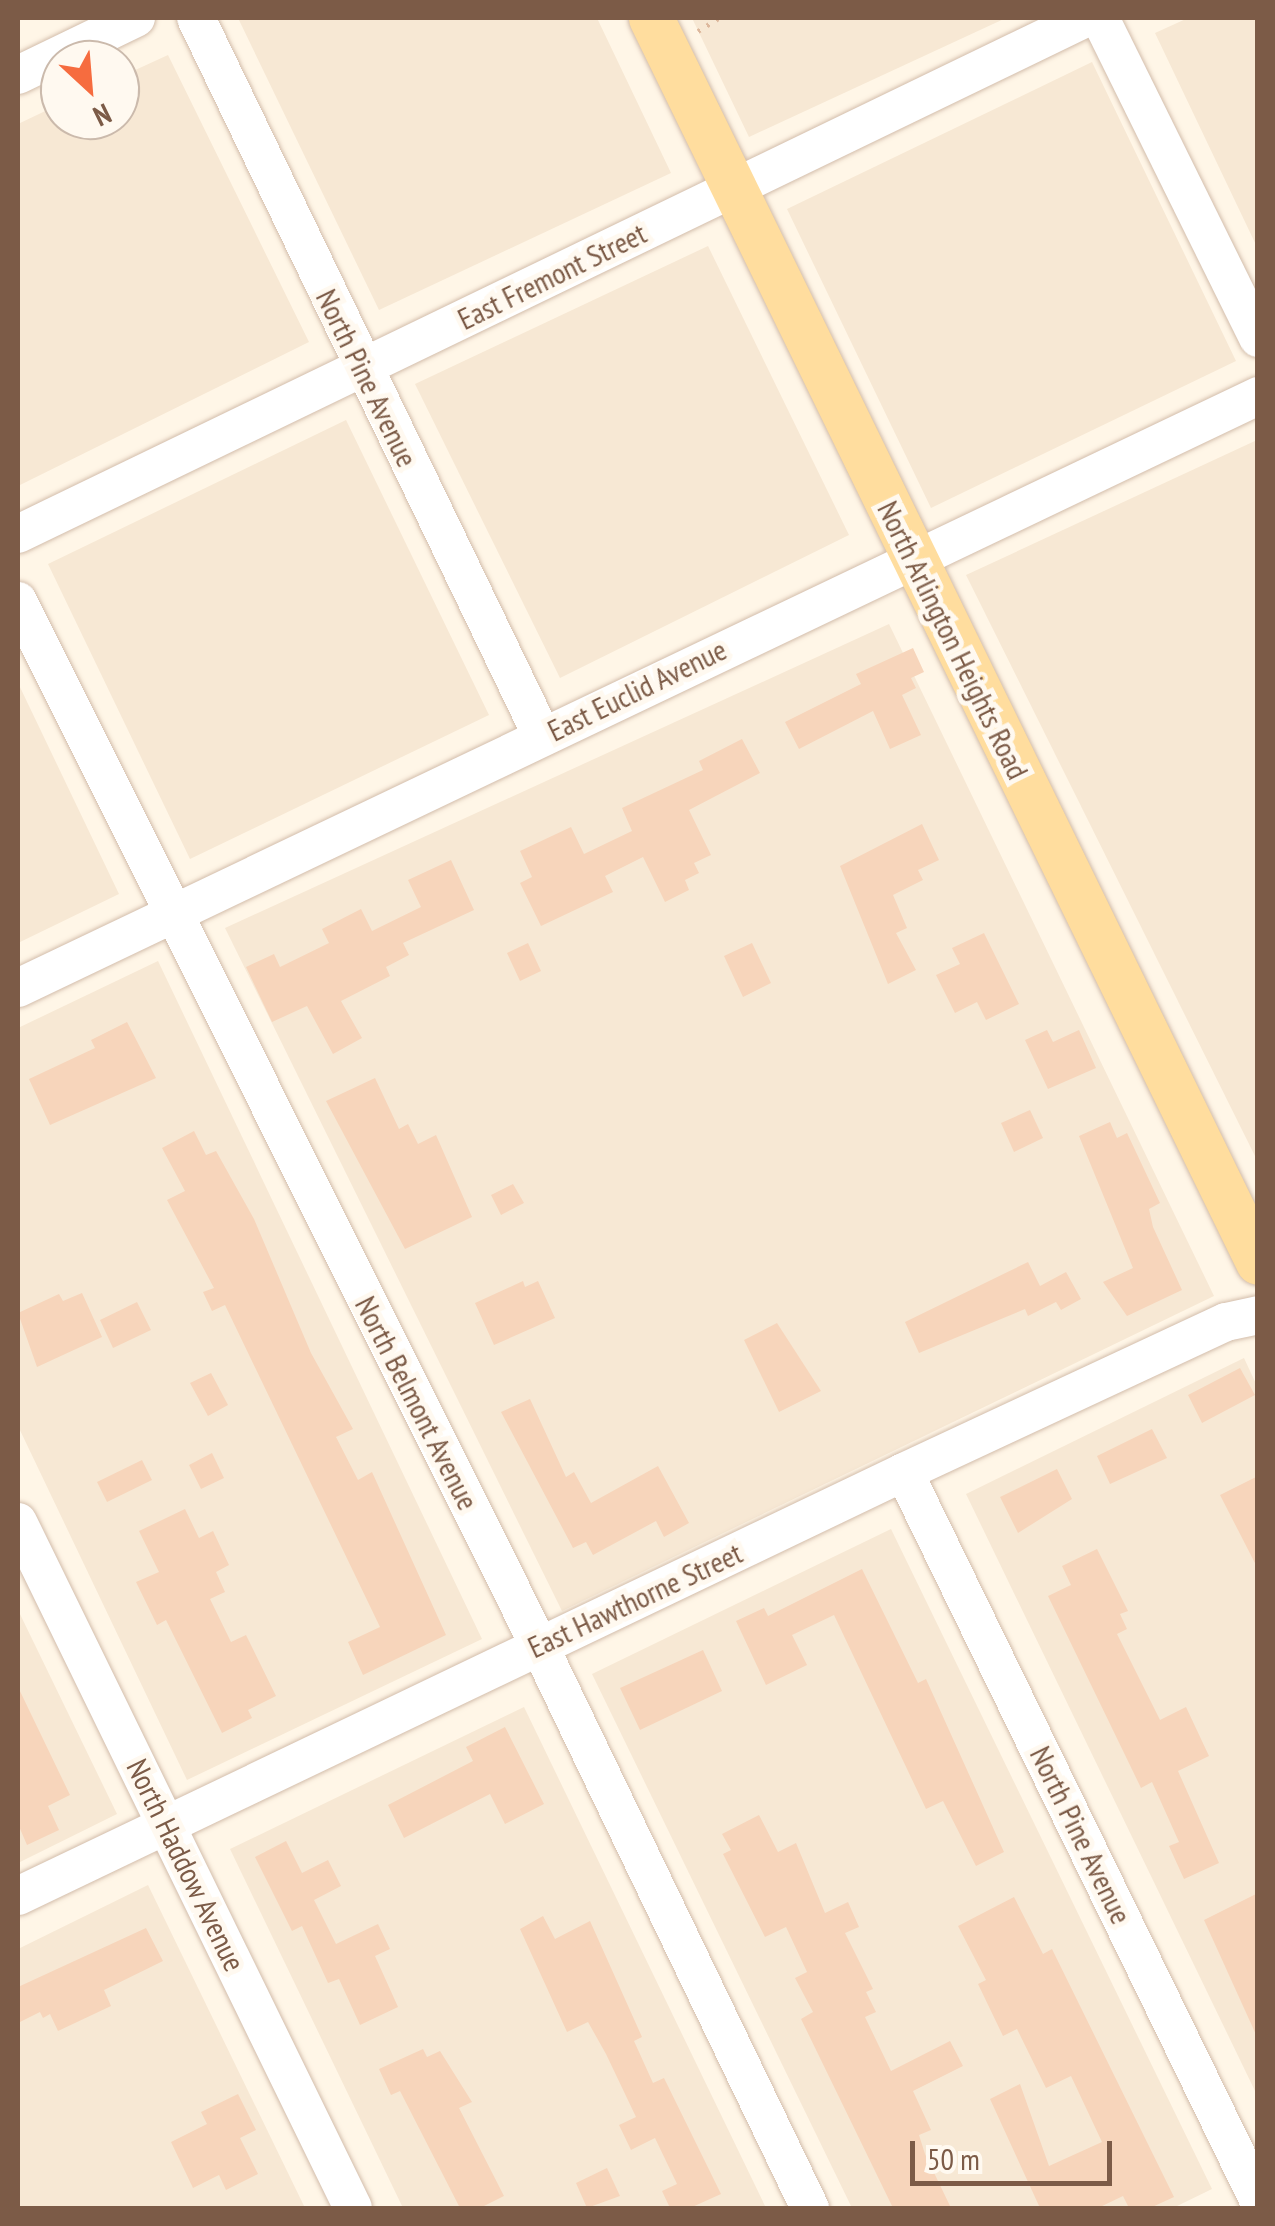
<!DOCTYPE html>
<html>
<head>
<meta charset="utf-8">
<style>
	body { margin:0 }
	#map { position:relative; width:1275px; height:2226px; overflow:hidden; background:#fff6e7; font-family:"PT Sans Narrow",sans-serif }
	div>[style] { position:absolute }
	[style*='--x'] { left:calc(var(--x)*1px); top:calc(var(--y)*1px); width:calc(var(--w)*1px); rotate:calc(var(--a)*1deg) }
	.residential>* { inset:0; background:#f7e8d4 }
	.building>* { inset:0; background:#f7d5bb }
	.path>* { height:5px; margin-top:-2.5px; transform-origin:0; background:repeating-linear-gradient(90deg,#ddb89d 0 2.5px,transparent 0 10.5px) }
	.roads { filter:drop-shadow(0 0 2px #d3bdab) drop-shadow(0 0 2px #d3bdab) }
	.minor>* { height:38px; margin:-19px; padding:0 19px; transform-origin:19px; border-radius:19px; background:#fff }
	.major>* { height:45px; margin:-22.5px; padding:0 22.5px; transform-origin:22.5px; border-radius:22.5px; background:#ffdd9e }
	span { translate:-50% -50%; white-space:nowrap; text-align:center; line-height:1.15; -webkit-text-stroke:10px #fff9f0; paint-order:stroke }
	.street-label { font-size:30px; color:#7c5b47 }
	.frame { position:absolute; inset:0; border:20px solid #7c5b47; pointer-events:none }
	.north { position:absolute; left:40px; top:40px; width:100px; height:100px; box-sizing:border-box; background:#fff9f0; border:2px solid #cbbaac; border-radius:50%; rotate:154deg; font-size:28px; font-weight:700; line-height:40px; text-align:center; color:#7c5b47 }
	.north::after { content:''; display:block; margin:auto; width:35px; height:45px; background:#f66c3f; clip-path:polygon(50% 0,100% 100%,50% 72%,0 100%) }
	.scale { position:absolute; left:910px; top:2141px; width:202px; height:45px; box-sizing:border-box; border:5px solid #7c5b47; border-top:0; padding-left:12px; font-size:30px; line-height:35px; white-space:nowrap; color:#7c5b47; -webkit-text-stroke:8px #fff9f0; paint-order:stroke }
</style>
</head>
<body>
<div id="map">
	<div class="residential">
		<div style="clip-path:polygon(238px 18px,597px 18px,671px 173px,379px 310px)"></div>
		<div style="clip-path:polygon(692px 18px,1006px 18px,749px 137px)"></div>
		<div style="clip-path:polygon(1188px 18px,1257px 18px,1257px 247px,1155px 33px)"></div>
		<div style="clip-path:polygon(168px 55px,309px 342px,18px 486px,18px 124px,60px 104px,60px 120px,120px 120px,120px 77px)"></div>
		<div style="clip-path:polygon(1092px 62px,1236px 361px,931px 508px,787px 209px)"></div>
		<div style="clip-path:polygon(708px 246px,849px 535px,560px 678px,415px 384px)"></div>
		<div style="clip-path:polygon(346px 420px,489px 715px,190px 859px,48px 564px)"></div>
		<div style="clip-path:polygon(1257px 440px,1257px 1160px,966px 575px)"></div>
		<div style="clip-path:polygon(889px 624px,1214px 1296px,562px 1611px,225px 928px)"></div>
		<div style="clip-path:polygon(18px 683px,119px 894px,18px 943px)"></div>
		<div style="clip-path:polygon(158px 961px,482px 1639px,187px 1780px,18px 1426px,18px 1028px)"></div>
		<div style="clip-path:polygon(1244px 1358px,1257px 1386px,1257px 2095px,966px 1494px)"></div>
		<div style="clip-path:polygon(891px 1529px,1212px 2189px,1173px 2208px,852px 2208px,592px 1674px)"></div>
		<div style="clip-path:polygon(18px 1610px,117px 1814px,18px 1863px)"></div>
		<div style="clip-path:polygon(524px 1707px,766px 2208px,403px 2208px,230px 1849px)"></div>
		<div style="clip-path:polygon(148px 1885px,305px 2208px,18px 2208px,18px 1949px)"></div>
	</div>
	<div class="building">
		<div style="clip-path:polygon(913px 648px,924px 672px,911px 678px,916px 688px,902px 695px,921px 735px,890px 749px,873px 711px,799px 749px,785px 722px,861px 684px,856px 674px)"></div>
		<div style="clip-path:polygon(742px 739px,760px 773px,689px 810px,711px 855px,694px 863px,699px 873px,685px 880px,689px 890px,665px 902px,643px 857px,605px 876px,613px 892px,541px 926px,520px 883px,532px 877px,520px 851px,571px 827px,584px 854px,632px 831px,622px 808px,703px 770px,699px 761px)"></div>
		<div style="clip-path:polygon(922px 824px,939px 860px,918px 870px,923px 880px,893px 895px,907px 928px,896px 933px,916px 970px,888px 984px,840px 866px)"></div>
		<div style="clip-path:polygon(451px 860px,474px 910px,403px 943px,409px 955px,386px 967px,390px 976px,341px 1001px,362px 1038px,333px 1054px,307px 1006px,272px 1022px,246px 967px,274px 954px,280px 967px,329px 943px,322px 929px,361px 909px,372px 931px,421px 907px,408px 880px)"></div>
		<div style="clip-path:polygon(984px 933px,1019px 1004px,986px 1020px,977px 1002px,955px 1013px,936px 975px,960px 964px,952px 948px)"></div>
		<div style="clip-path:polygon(528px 943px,541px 971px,520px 981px,507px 953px)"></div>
		<div style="clip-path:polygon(752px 943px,771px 983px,743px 997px,724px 956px)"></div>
		<div style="clip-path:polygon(127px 1022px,156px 1078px,50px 1125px,29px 1079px,95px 1048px,91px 1040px)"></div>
		<div style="clip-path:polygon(1047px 1030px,1053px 1042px,1079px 1030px,1096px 1068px,1048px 1089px,1025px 1040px)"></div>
		<div style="clip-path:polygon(375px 1078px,399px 1129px,408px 1124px,418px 1144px,436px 1135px,472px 1217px,405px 1249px,326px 1101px)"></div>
		<div style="clip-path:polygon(1030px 1110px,1043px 1138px,1014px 1152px,1001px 1123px)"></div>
		<div style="clip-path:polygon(1110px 1122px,1117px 1138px,1127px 1133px,1160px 1203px,1149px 1209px,1153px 1227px,1182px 1290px,1127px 1316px,1103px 1282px,1133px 1268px,1079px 1136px)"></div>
		<div style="clip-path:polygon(194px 1131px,206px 1155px,216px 1151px,254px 1219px,311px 1353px,353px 1429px,336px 1437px,358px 1480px,372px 1472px,446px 1635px,363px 1675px,348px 1642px,380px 1627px,225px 1305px,212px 1311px,203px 1292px,214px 1288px,167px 1200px,185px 1191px,162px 1148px)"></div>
		<div style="clip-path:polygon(513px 1184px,524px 1203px,501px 1215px,491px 1195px)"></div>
		<div style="clip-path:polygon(1028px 1262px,1040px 1286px,1066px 1272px,1081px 1299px,1061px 1310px,1056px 1302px,1028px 1316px,1025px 1309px,919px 1353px,905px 1322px)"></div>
		<div style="clip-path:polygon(523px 1281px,525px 1287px,538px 1281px,555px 1318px,494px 1345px,475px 1303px)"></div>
		<div style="clip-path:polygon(82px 1293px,102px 1337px,37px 1367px,18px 1313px,59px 1294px,63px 1301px)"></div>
		<div style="clip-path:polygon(137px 1302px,151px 1330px,113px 1348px,100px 1320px)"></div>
		<div style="clip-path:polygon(777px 1323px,821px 1391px,779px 1412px,744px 1340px)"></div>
		<div style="clip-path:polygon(1240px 1368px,1255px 1395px,1202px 1423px,1188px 1395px)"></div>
		<div style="clip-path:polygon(211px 1373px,228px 1405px,208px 1416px,190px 1383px)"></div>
		<div style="clip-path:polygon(530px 1399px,566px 1477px,574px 1472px,591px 1503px,658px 1466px,689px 1523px,664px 1537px,656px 1521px,593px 1555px,586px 1542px,573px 1548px,501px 1412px)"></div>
		<div style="clip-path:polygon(1152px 1429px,1167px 1458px,1110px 1484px,1097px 1456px)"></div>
		<div style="clip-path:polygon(212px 1453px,224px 1478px,201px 1489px,189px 1465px)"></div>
		<div style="clip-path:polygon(142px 1460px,152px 1480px,107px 1502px,97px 1482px)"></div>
		<div style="clip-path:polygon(1057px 1469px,1072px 1499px,1018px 1533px,1000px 1497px)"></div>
		<div style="clip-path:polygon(1258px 1476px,1258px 1569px,1220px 1495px)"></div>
		<div style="clip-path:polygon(185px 1509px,199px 1538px,213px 1531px,229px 1565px,216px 1572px,225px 1592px,210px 1599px,231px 1642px,246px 1635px,276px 1696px,248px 1710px,252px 1718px,222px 1733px,166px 1620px,157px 1625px,136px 1582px,159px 1572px,139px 1531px)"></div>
		<div style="clip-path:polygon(1097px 1549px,1128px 1611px,1120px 1614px,1127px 1629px,1117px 1634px,1160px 1720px,1186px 1707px,1209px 1756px,1178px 1771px,1219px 1863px,1184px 1879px,1169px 1846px,1179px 1842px,1152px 1782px,1141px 1788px,1048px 1596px,1071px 1585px,1062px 1566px)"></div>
		<div style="clip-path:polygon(862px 1569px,918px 1683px,926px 1679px,1004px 1852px,976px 1866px,943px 1801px,926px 1809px,834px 1615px,792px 1635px,807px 1665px,766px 1685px,736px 1621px,764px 1608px,768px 1616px)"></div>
		<div style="clip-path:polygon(703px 1650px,722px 1691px,640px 1730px,620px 1688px)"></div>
		<div style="clip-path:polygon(18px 1687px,70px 1795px,48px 1806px,59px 1830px,27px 1845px,18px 1824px)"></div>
		<div style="clip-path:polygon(505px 1727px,544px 1804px,505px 1824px,490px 1794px,404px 1838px,388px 1805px,473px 1761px,466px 1747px)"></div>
		<div style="clip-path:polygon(759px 1815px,778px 1852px,796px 1843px,825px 1913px,848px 1902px,859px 1927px,845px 1933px,873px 1989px,866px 1992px,876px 2012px,865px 2017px,891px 2071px,950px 2041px,963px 2066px,913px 2091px,931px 2130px,919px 2135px,925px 2154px,951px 2208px,893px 2208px,801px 2019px,813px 2012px,795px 1978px,807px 1972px,786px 1927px,765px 1937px,723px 1854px,731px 1850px,722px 1834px)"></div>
		<div style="clip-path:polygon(286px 1841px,302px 1873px,328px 1860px,341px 1886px,314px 1900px,336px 1944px,378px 1924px,390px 1949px,375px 1956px,398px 2007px,360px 2025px,339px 1979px,328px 1983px,302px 1926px,292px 1931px,255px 1857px)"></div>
		<div style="clip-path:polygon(1258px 1893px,1258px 2039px,1204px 1920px)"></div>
		<div style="clip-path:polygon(1014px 1897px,1043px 1954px,1052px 1949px,1174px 2197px,1150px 2208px,1129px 2208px,1123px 2196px,1098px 2208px,1040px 2208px,990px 2099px,1020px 2084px,1049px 2166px,1102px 2142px,1071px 2076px,1046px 2088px,1017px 2029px,1003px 2036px,978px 1984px,986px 1980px,958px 1926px)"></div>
		<div style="clip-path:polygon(543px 1916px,555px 1939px,590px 1921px,642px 2037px,634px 2041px,653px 2083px,664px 2078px,721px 2194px,690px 2208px,670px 2208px,662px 2191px,677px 2184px,655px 2138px,631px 2150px,619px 2125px,636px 2117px,606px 2054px,588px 2022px,567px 2032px,520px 1929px)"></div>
		<div style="clip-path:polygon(146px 1928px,163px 1961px,104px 1990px,111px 2006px,58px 2031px,50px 2014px,43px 2018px,40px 2012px,18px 2023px,18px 1987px)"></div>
		<div style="clip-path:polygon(423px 2049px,427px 2057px,440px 2051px,472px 2102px,459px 2108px,504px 2196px,480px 2208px,460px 2208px,400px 2091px,391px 2095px,379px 2069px)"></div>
		<div style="clip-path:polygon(238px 2094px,256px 2130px,240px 2138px,258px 2174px,226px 2190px,219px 2175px,193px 2188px,171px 2142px,207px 2124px,201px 2112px)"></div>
		<div style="clip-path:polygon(607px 2168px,620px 2196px,587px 2208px,576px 2183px)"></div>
	</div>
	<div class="path">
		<div style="--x:698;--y:31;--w:25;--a:-32"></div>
	</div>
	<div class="roads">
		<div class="minor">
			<div style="--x:196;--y:18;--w:797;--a:64.27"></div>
			<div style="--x:1100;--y:18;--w:357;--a:63.7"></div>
			<div style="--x:18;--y:75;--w:131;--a:-25.8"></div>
			<div style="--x:18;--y:534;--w:1186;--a:-25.79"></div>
			<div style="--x:18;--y:601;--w:1167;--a:63.48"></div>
			<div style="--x:539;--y:1645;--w:625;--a:64.3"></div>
			<div style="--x:18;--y:988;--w:1374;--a:-25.52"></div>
			<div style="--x:904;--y:1472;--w:809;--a:64.04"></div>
			<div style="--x:18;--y:1522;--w:763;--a:63.97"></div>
			<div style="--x:18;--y:1896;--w:982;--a:-25.57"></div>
			<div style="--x:904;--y:1472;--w:355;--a:-25"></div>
			<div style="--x:1226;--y:1322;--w:33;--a:-12"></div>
		</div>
		<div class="major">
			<div style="--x:651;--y:18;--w:1384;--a:63.99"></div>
		</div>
	</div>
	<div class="street-label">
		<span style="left:552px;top:276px;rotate:-26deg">East Fremont Street</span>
		<span style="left:367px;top:378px;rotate:64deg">North Pine Avenue</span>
		<span style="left:953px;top:640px;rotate:64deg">North Arlington Heights Road</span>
		<span style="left:637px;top:690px;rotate:-26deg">East Euclid Avenue</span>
		<span style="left:417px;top:1403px;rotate:63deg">North Belmont Avenue</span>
		<span style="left:635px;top:1600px;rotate:-25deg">East Hawthorne Street</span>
		<span style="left:1081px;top:1835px;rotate:64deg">North Pine Avenue</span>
		<span style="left:186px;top:1865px;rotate:64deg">North Haddow Avenue</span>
	</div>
	<div class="frame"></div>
	<div class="north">N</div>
	<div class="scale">50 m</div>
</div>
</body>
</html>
